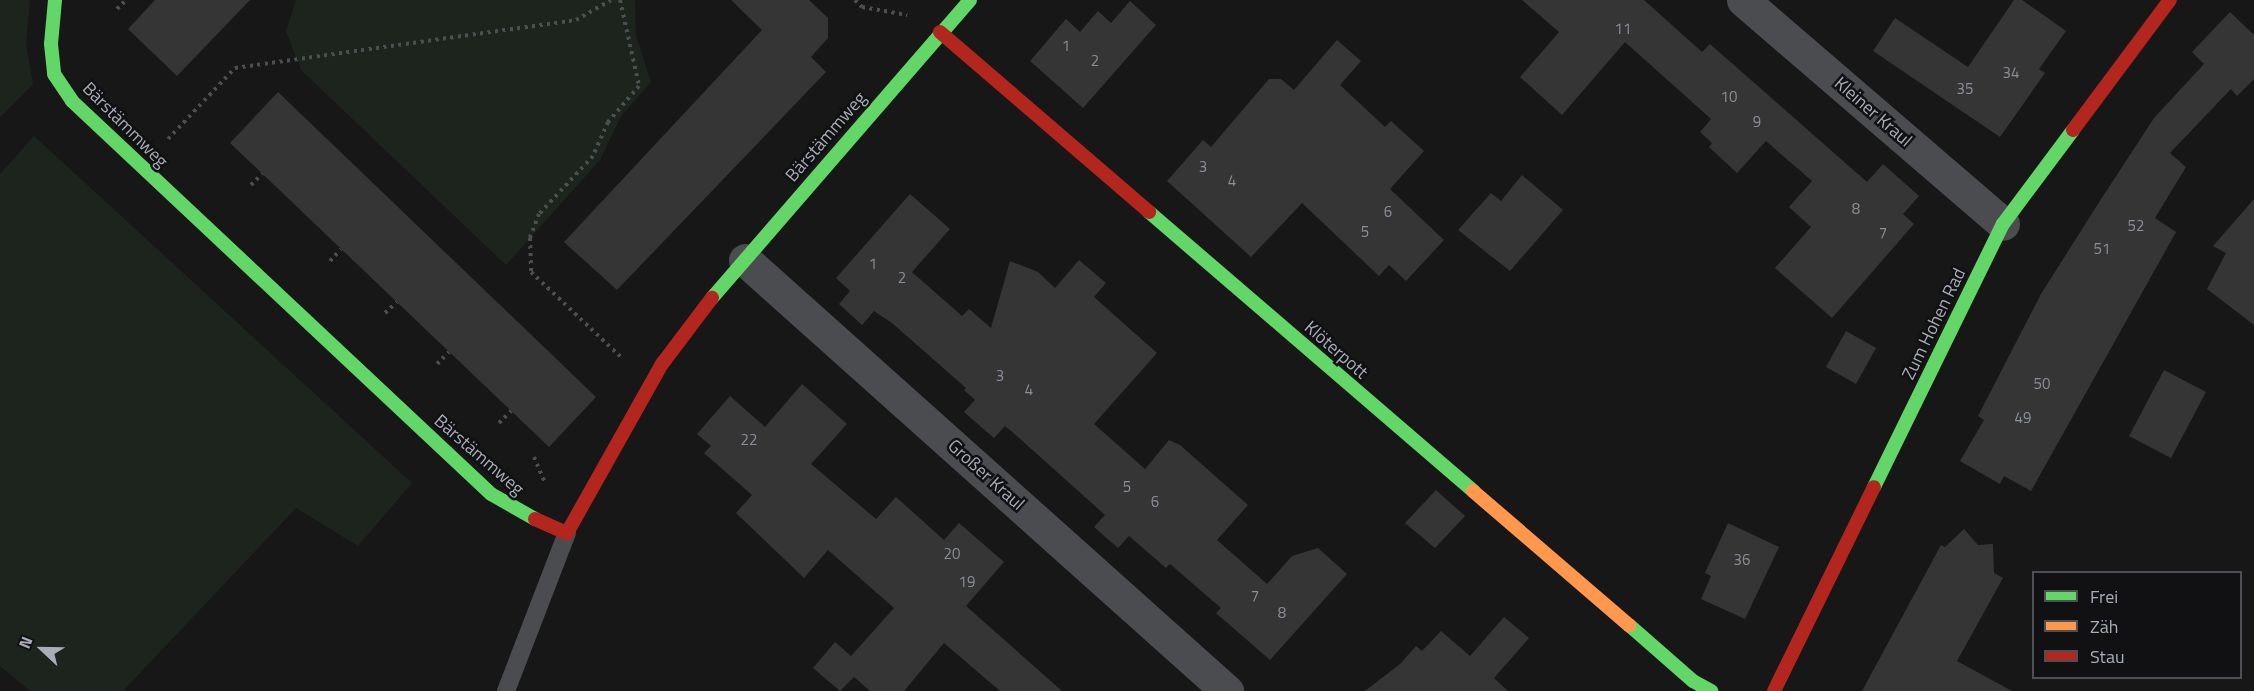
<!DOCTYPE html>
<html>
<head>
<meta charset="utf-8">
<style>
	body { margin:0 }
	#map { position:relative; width:2254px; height:691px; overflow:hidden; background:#171717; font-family:"Titillium Web",sans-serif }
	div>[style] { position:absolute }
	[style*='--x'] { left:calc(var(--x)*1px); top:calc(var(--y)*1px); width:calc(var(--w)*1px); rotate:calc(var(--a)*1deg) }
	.green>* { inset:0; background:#1d241e }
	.building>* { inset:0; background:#353536 }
	.path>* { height:4px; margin-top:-2px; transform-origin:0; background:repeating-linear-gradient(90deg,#4d4e52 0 3px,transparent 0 7.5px) }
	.lane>* { height:18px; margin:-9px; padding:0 9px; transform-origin:9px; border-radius:9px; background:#4b4c50 }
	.street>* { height:33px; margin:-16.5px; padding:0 16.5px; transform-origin:16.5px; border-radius:16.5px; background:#4b4c50 }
	.fast>* { height:14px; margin:-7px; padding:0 7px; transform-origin:7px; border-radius:7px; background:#63d668 }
	.slow>* { height:14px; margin:-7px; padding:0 7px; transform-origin:7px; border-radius:7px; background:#ff974d }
	.jam>* { height:14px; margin:-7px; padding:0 7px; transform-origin:7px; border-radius:7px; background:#b3261e }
	span { translate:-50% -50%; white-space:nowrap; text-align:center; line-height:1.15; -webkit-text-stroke:5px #111113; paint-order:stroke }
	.number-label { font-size:15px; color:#8b8f98 }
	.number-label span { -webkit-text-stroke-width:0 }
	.street-label { font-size:18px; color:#a8adb8 }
	.legend { position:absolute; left:2032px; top:571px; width:210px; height:108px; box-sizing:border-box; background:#111113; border:2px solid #4d4f55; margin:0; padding:8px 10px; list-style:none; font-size:18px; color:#a8adb8 }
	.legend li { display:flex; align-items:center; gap:12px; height:30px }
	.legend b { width:30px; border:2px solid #4d4f55 }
	.north { position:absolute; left:12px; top:619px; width:60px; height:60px; -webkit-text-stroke:4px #111113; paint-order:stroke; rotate:292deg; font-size:16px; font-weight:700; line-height:24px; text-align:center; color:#a8adb8 }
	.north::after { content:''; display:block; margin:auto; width:21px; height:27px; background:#a8adb8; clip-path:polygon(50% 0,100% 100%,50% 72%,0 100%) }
</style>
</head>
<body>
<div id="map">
	<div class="green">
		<div style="clip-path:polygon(0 0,30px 0,26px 44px,33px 84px,0 117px)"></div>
		<div style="clip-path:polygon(296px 0,635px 0,636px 36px,651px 82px,622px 115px,600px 160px,506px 265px,301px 70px,286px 31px)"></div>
		<div style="clip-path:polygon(34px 136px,412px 483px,358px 546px,296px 508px,123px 691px,30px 691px,0 666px,0 174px)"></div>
	</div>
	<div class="building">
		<div style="clip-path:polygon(155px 0,250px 0,177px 76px,128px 29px)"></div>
		<div style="clip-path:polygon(731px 0,809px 0,828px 18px,828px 38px,811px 57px,826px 72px,617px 290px,564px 242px,762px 30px)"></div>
		<div style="clip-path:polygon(1522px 0,1644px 0,1702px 52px,1710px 44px,1867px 182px,1883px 164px,1919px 196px,1903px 214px,1914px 224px,1832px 318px,1775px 268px,1811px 227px,1789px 207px,1812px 181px,1766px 141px,1737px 173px,1709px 147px,1712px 143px,1700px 132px,1711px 119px,1625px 42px,1562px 115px,1520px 77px,1559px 32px)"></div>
		<div style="clip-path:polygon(2014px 0,2022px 0,2066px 31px,2039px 69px,2045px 73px,2000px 137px,1873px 51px,1895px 18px,1968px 67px)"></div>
		<div style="clip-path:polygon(1130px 1px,1156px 25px,1083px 108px,1030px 61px,1066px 19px,1080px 32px,1098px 11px,1111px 23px)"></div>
		<div style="clip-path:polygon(2230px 12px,2254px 35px,2254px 79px,2237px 96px,2231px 89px,2170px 153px,2186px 167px,2155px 218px,2176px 232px,2031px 491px,2004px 476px,2000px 484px,1960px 461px,1984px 420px,1978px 416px,2041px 294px,2096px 207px,2154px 118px,2204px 64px,2192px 52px)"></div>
		<div style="clip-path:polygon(1337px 40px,1361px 61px,1340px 85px,1385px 127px,1391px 121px,1424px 151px,1390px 189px,1444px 240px,1406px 281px,1389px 265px,1379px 276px,1302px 203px,1251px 257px,1167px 181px,1203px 140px,1211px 147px,1269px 79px,1281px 79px,1294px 90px)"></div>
		<div style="clip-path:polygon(278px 92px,596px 397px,549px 447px,230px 143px)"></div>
		<div style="clip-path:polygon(1522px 175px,1563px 210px,1510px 271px,1458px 230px,1491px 193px,1501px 201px)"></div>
		<div style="clip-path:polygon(910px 194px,950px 229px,912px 272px,962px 316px,969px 309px,991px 328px,1010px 261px,1038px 272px,1055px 288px,1079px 260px,1106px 283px,1094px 297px,1157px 353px,1094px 424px,1145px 469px,1169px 440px,1180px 445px,1248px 505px,1217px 540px,1267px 584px,1292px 556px,1318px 548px,1347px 574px,1270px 660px,1216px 613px,1221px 608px,1170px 564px,1166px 568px,1129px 536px,1118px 548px,1094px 527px,1105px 515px,1018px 437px,1005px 426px,994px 438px,980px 426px,964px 412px,975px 400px,964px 390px,966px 388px,892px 323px,874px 311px,862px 325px,839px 304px,850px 291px,836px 278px)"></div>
		<div style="clip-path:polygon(2254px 199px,2254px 325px,2207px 289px,2226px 253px,2213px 246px)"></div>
		<div style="clip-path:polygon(1846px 331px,1876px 348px,1856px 384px,1826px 367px)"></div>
		<div style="clip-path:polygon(2164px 370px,2206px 392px,2171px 458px,2129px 436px)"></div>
		<div style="clip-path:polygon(802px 384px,847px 424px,811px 464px,876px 519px,896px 497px,944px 540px,959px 523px,1004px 562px,966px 606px,1062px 691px,1000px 691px,944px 643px,904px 691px,870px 691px,854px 677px,840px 691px,813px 668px,835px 642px,851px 656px,894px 608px,828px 550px,804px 578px,736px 513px,752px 495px,704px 453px,711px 446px,697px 434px,730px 396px,765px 427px)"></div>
		<div style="clip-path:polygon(1436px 490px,1465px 516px,1435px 548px,1405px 523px)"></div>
		<div style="clip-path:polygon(1728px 523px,1779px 547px,1745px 619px,1701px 599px,1711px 576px,1705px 573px)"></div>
		<div style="clip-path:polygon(1964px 529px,1978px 545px,1993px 544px,1994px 573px,2003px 578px,1957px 661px,2012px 691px,1862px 691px,1941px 545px,1945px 547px)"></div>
		<div style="clip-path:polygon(1504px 617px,1529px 638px,1494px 678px,1508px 691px,1365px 691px,1400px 664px,1416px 646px,1422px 651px,1441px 631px,1470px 656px)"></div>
	</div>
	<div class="path">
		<div style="--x:620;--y:0;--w:88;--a:77.5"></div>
		<div style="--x:639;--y:86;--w:48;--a:130.7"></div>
		<div style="--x:608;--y:122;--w:37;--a:114"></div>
		<div style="--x:593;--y:156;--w:79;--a:133"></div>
		<div style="--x:539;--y:214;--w:26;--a:111"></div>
		<div style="--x:530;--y:238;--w:34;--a:88"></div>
		<div style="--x:531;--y:272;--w:125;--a:43.4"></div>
		<div style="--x:855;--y:0;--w:10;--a:45"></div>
		<div style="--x:862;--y:7;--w:46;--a:10.1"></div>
		<div style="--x:117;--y:9;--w:13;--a:-45"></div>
		<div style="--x:168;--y:139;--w:98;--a:-46.7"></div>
		<div style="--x:235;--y:68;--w:344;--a:-8"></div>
		<div style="--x:576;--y:20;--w:40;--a:-29.7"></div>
		<div style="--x:251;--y:185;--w:16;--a:-45"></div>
		<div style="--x:330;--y:261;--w:16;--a:-47"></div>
		<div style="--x:385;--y:313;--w:16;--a:-43"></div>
		<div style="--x:437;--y:364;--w:17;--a:-45"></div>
		<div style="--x:499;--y:423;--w:17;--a:-45"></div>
		<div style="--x:534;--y:457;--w:26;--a:67"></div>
	</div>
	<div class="lane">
		<div style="--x:506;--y:691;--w:169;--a:-68.9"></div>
	</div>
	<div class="street">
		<div style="--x:1743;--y:0;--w:343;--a:40.7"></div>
		<div style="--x:745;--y:260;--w:647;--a:41.8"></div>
	</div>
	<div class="fast">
		<div style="--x:55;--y:0;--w:44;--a:95.2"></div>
		<div style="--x:51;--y:44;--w:30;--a:84"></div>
		<div style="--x:54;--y:74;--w:32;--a:56"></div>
		<div style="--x:72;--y:101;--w:574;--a:43.17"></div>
		<div style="--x:491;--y:494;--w:51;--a:29.6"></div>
		<div style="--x:1149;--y:212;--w:428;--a:40.7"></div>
		<div style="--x:712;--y:298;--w:394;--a:-49.1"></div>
		<div style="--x:1874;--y:487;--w:293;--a:-63.9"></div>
		<div style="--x:2003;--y:224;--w:117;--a:-53.3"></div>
		<div style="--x:1629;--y:625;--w:85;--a:41.2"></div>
		<div style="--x:1693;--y:681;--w:21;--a:29"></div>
	</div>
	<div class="slow">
		<div style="--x:1473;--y:491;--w:206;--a:40.7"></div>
	</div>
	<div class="jam">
		<div style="--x:940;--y:32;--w:276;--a:40.7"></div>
		<div style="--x:2073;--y:130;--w:162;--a:-53.3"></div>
		<div style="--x:535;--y:519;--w:35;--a:24"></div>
		<div style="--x:567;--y:533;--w:194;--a:-60.7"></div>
		<div style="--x:662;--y:364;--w:83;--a:-52.9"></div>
		<div style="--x:1774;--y:691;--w:227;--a:-63.9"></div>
	</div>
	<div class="number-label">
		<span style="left:1623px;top:29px">11</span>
		<span style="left:1066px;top:46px">1</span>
		<span style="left:1095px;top:61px">2</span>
		<span style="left:2011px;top:73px">34</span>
		<span style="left:1965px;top:89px">35</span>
		<span style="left:1729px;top:97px">10</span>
		<span style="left:1757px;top:122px">9</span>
		<span style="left:1203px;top:167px">3</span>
		<span style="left:1232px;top:181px">4</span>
		<span style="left:1856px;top:209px">8</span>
		<span style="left:1388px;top:212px">6</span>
		<span style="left:2136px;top:226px">52</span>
		<span style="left:1365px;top:232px">5</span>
		<span style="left:1883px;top:233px">7</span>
		<span style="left:2102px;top:249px">51</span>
		<span style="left:873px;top:264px">1</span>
		<span style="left:902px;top:278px">2</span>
		<span style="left:1000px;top:376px">3</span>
		<span style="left:2042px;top:384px">50</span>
		<span style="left:1029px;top:390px">4</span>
		<span style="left:2023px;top:418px">49</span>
		<span style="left:749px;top:440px">22</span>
		<span style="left:1127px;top:487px">5</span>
		<span style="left:1155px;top:502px">6</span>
		<span style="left:952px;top:554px">20</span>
		<span style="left:1742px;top:560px">36</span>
		<span style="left:967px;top:582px">19</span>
		<span style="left:1255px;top:596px">7</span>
		<span style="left:1282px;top:613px">8</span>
	</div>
	<div class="street-label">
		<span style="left:1873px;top:112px;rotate:41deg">Kleiner Kraul</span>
		<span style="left:125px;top:125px;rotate:45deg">Bärstämmweg</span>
		<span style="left:826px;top:137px;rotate:-49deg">Bärstämmweg</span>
		<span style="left:1934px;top:324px;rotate:-64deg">Zum Hohen Rad</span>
		<span style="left:1336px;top:350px;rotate:41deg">Klöterpott</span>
		<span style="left:479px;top:455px;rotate:41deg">Bärstämmweg</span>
		<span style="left:986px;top:475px;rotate:42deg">Großer Kraul</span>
	</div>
	<ul class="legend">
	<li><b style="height:8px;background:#63d668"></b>Frei</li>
	<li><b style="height:8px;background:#ff974d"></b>Zäh</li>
	<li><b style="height:8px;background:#b3261e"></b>Stau</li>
	</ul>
	<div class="north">N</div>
</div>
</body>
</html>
